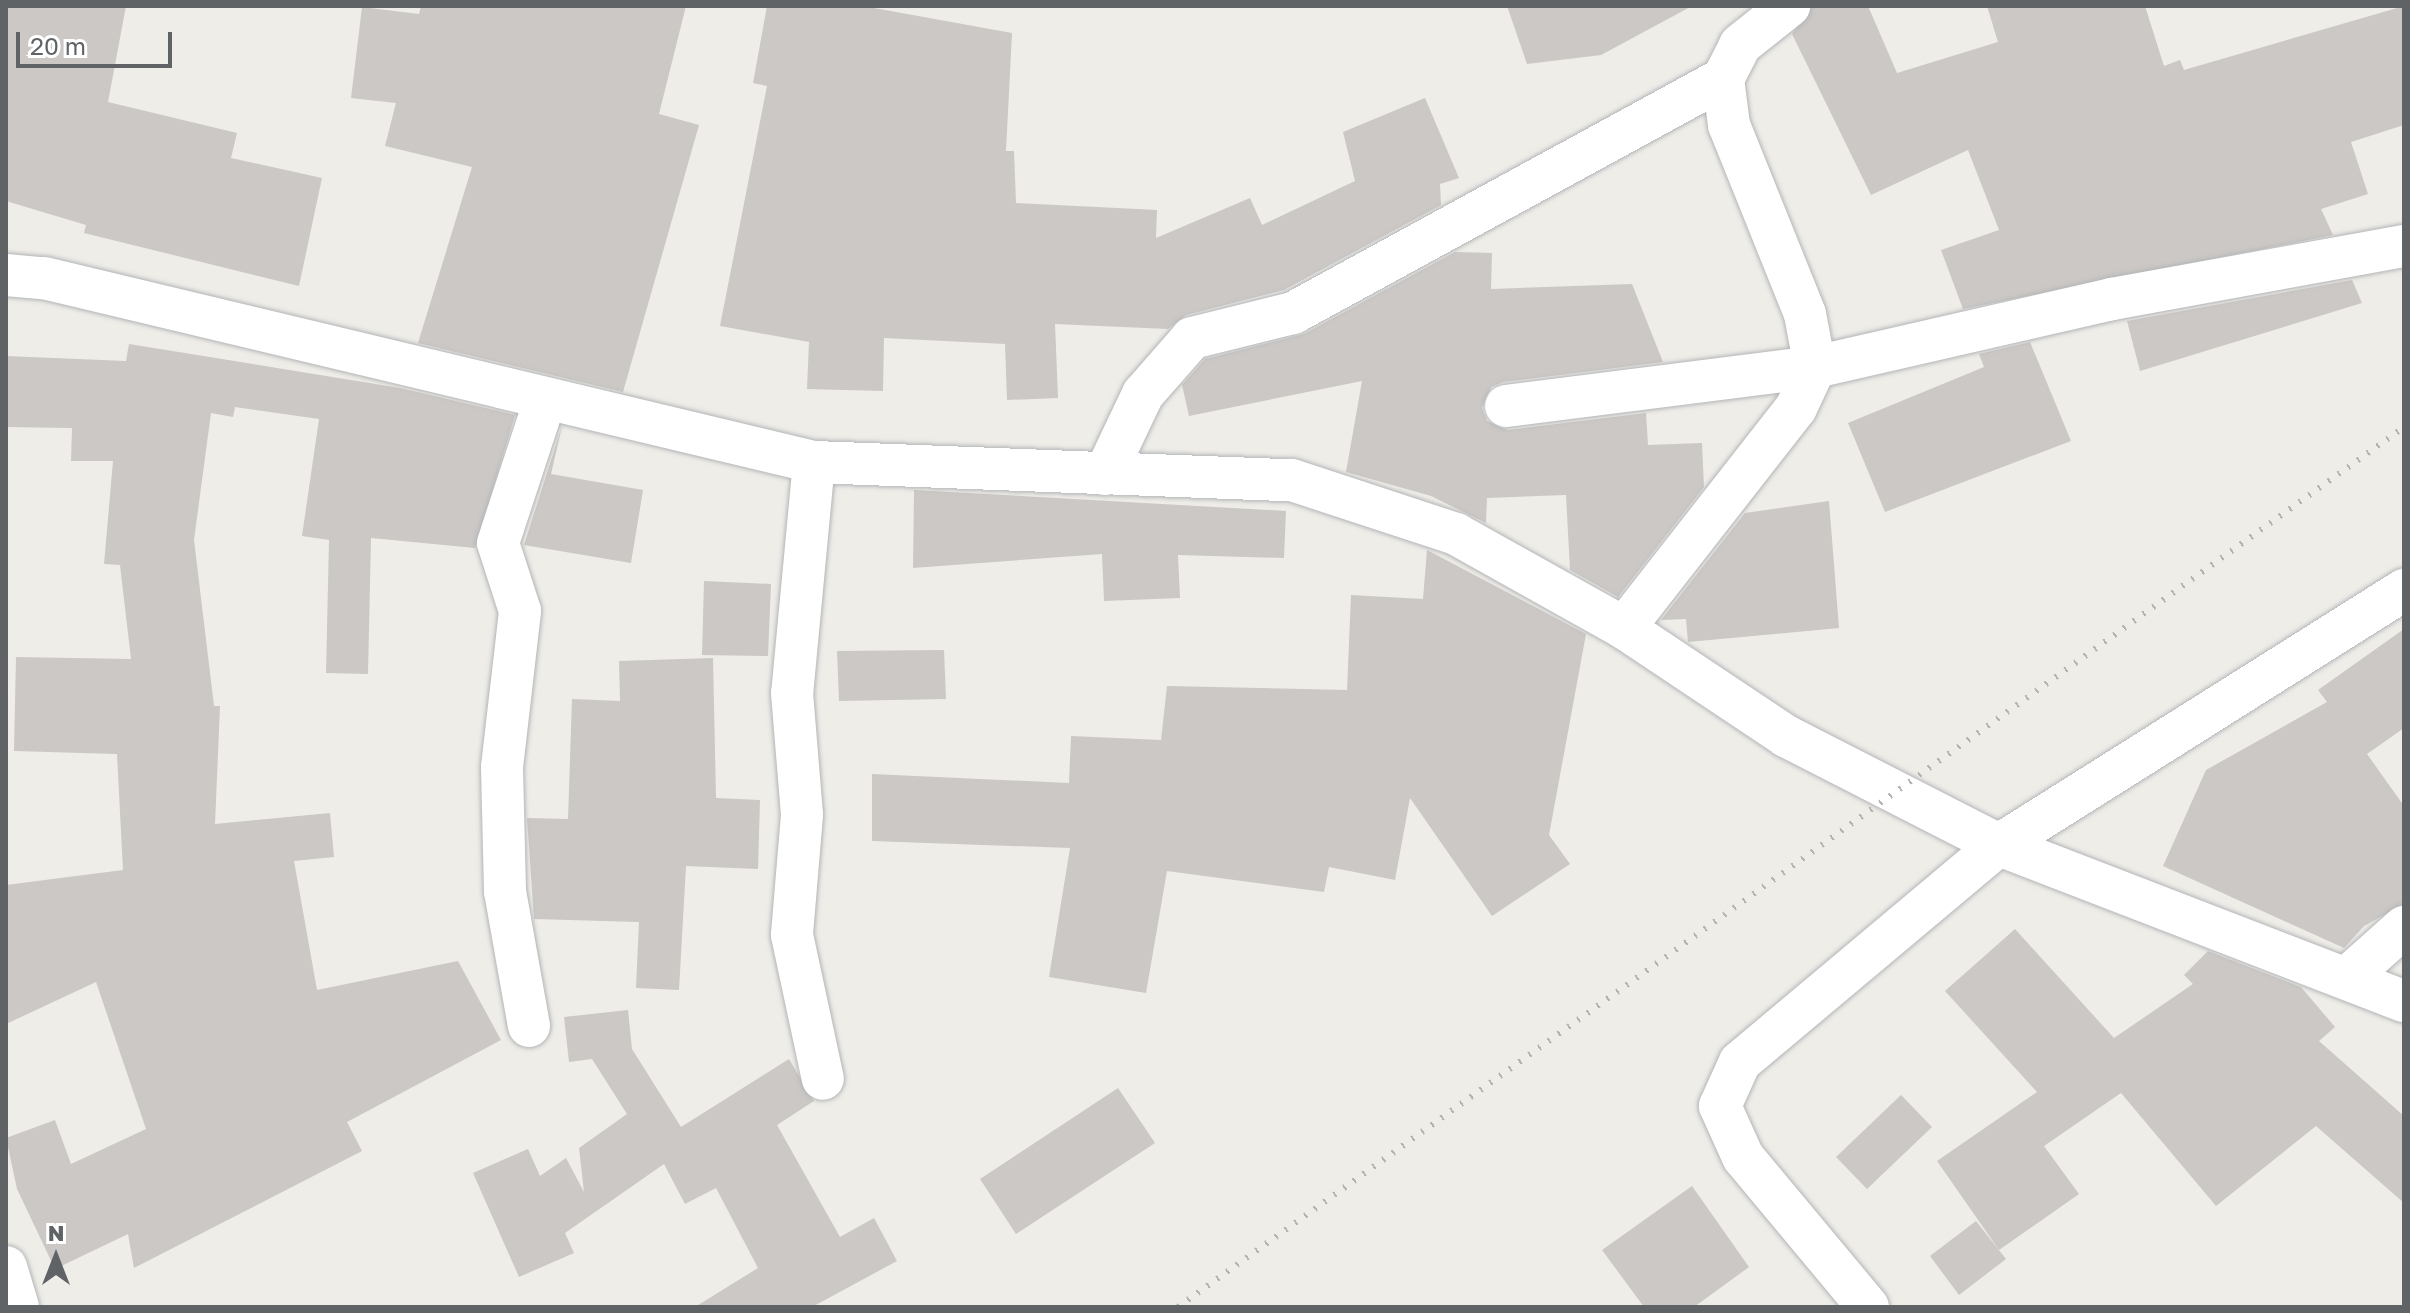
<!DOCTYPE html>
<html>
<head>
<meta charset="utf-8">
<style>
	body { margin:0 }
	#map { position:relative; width:2410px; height:1313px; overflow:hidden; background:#efede8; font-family:"Golos Text",sans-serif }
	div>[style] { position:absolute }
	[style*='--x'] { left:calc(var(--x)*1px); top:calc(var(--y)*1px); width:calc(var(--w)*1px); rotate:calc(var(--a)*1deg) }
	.building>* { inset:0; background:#cbc8c5 }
	.roads { filter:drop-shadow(0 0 2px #b3b5b8) drop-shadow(0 0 2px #b3b5b8) }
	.minor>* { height:42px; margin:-21px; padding:0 21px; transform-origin:21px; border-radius:21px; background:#fff }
	.rail>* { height:6px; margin-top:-3px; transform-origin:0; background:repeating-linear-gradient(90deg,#b3b4b4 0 2px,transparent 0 12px) }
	span { translate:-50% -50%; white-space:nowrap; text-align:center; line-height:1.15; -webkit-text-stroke:8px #fff; paint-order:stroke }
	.frame { position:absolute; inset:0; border:8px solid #5f6366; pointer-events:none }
	.north { position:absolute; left:16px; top:1217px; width:80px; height:80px; -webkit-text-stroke:6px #fff; paint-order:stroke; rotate:0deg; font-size:22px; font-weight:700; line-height:32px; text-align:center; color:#5f6366 }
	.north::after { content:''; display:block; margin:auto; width:28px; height:36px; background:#5f6366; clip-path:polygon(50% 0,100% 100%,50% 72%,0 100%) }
	.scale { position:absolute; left:16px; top:32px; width:156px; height:36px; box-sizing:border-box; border:4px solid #5f6366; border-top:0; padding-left:10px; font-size:24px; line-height:28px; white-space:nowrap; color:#5f6366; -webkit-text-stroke:6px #fff; paint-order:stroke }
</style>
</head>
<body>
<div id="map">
	<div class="building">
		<div style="clip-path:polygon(6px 6px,126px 6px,108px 102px,237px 133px,231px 158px,322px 178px,299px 286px,84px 233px,86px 225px,6px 201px)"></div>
		<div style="clip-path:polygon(421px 6px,686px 6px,659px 114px,699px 125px,623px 392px,418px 343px,472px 167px,385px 146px,396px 103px,351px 98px,362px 7px,419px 14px)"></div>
		<div style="clip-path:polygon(767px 6px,863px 6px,1012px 33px,1006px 151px,1014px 151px,1016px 203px,1157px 210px,1156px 238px,1250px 198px,1262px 225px,1355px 181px,1343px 132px,1425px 98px,1459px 178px,1440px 184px,1441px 205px,1284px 290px,1186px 315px,1168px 329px,1055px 324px,1058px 398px,1007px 400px,1005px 344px,884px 338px,883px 391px,807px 389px,809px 342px,720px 326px,767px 86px,753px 83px)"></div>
		<div style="clip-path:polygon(1507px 6px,1692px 6px,1601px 55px,1527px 64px)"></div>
		<div style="clip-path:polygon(1812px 6px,1868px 6px,1897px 73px,1998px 42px,1987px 6px,2145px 6px,2164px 66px,2180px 60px,2184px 70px,2404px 6px,2404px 125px,2351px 142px,2368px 194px,2321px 209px,2333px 235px,1963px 309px,1941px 250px,1999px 230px,1968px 150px,1871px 195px,1792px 34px)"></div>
		<div style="clip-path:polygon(1455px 252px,1492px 253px,1491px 289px,1632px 284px,1663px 362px,1503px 382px,1491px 387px,1482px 408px,1487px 421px,1508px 430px,1646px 413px,1648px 445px,1702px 443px,1704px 487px,1618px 597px,1570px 570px,1566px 495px,1487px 498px,1486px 523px,1431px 496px,1346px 472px,1362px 381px,1189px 416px,1182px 385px,1205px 359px,1304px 334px)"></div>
		<div style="clip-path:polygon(2352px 280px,2362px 303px,2140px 371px,2127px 321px)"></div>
		<div style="clip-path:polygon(2030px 342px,2071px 441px,1885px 512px,1848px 423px,1984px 367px,1979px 354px)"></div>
		<div style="clip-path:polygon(129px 344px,400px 388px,515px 415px,475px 548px,371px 538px,368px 674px,326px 673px,329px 540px,302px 536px,319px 419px,235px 407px,233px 417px,211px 413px,194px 540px,214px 706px,220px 706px,215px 824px,330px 813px,334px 857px,294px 861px,317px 990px,458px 961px,501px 1040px,347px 1122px,362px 1151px,134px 1268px,128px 1234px,55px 1269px,17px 1189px,6px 1138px,55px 1120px,71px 1164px,146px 1129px,96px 982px,6px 1024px,6px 885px,123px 870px,117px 754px,14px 751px,16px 657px,131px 659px,120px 565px,104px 564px,113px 461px,71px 461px,72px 428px,6px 427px,6px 356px,126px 361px)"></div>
		<div style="clip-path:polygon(562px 426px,551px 474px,643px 490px,631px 563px,524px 545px)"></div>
		<div style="clip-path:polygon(914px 490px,1286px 511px,1284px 558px,1178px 555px,1180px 598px,1104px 601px,1102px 554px,913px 568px)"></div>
		<div style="clip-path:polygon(1829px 501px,1839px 628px,1688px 642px,1686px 619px,1661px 620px,1745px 513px)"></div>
		<div style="clip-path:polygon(1427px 550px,1586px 634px,1549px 835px,1570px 864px,1492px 916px,1410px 798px,1395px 880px,1329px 867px,1324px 892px,1167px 871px,1146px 993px,1049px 977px,1070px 848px,872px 841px,872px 774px,1069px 783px,1071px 736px,1161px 740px,1167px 686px,1347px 690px,1351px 595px,1423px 599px)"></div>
		<div style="clip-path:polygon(704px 581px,771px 584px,768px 656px,702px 655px)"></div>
		<div style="clip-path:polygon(2404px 629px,2404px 728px,2367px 754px,2404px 806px,2404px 904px,2364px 926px,2344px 948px,2163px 866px,2206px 770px,2327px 702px,2318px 690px)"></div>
		<div style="clip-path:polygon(944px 650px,946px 699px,839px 701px,837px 651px)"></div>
		<div style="clip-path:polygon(713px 658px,716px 798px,760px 800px,758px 869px,686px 866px,679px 990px,636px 988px,639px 922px,534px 919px,527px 818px,568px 819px,572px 699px,620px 701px,619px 661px)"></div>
		<div style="clip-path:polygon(2015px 929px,2114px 1038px,2193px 984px,2184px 975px,2208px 951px,2301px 987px,2335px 1027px,2319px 1041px,2404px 1116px,2404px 1203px,2316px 1126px,2216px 1206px,2121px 1093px,2044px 1146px,2079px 1194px,1999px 1250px,1937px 1161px,2037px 1092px,1945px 991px)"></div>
		<div style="clip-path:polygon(628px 1010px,632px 1049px,681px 1127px,789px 1059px,814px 1101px,777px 1125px,840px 1237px,874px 1218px,897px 1261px,812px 1307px,695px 1307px,758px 1268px,716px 1188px,685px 1204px,664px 1164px,565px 1233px,574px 1253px,519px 1277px,473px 1173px,528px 1149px,540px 1176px,566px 1158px,584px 1192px,579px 1148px,627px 1114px,592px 1059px,569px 1062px,564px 1017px)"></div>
		<div style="clip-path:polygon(1118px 1088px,1155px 1143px,1016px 1234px,980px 1179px)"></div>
		<div style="clip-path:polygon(1901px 1095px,1932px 1127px,1867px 1189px,1836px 1157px)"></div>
		<div style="clip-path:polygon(1692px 1186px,1749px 1267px,1694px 1307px,1644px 1307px,1602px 1250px)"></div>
		<div style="clip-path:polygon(1976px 1221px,2006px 1259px,1959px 1295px,1930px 1256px)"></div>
	</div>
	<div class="roads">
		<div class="minor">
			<div style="--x:6;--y:275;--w:38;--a:5"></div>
			<div style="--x:44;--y:278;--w:792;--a:13.44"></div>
			<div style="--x:814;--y:462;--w:478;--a:2.2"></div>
			<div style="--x:1292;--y:480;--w:173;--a:18.2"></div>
			<div style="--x:1456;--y:534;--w:193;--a:29.2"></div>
			<div style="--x:1624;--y:628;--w:195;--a:33.7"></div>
			<div style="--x:1786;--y:736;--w:239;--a:27.1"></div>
			<div style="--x:1999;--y:845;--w:434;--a:21.1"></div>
			<div style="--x:1506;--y:406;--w:311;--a:-7.2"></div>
			<div style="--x:1815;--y:367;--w:305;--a:-12.9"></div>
			<div style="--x:2112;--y:299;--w:297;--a:-10.3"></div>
			<div style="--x:814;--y:462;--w:232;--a:95.4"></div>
			<div style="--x:792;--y:693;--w:122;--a:85.3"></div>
			<div style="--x:802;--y:815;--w:120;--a:94.8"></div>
			<div style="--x:792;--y:935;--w:147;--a:77.9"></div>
			<div style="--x:1105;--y:474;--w:89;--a:-64.6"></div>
			<div style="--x:1143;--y:394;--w:74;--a:-48.8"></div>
			<div style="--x:1192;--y:338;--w:104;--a:-13.9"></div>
			<div style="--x:1293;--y:313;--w:490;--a:-28.6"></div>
			<div style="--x:1624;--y:628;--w:279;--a:-52"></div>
			<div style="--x:1796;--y:408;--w:45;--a:-65.1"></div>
			<div style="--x:1815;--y:367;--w:54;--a:-100.7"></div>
			<div style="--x:1805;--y:314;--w:204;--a:-111.9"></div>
			<div style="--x:1729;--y:125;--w:46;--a:-97.4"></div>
			<div style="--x:1723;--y:79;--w:38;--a:-63"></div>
			<div style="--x:1740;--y:45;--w:63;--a:-38.5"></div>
			<div style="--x:2349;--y:976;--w:74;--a:-41.7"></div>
			<div style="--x:529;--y:1026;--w:137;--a:-100.1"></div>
			<div style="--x:505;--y:891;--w:124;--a:-91.4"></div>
			<div style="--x:502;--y:767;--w:157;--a:-83.4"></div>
			<div style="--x:520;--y:611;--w:71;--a:-107.9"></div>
			<div style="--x:498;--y:543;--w:151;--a:-71.8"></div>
			<div style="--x:6;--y:1267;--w:42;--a:73.3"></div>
			<div style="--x:1868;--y:1307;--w:195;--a:-129.8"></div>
			<div style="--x:1743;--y:1157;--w:56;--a:-114.3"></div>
			<div style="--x:1720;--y:1106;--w:48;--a:-65.6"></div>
			<div style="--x:1740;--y:1062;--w:338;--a:-40"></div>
			<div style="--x:1999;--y:845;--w:479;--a:-32.2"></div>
		</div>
	</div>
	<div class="rail">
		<div style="--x:1178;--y:1307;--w:1509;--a:-35.67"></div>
	</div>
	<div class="frame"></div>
	<div class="north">N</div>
	<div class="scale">20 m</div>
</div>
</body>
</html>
